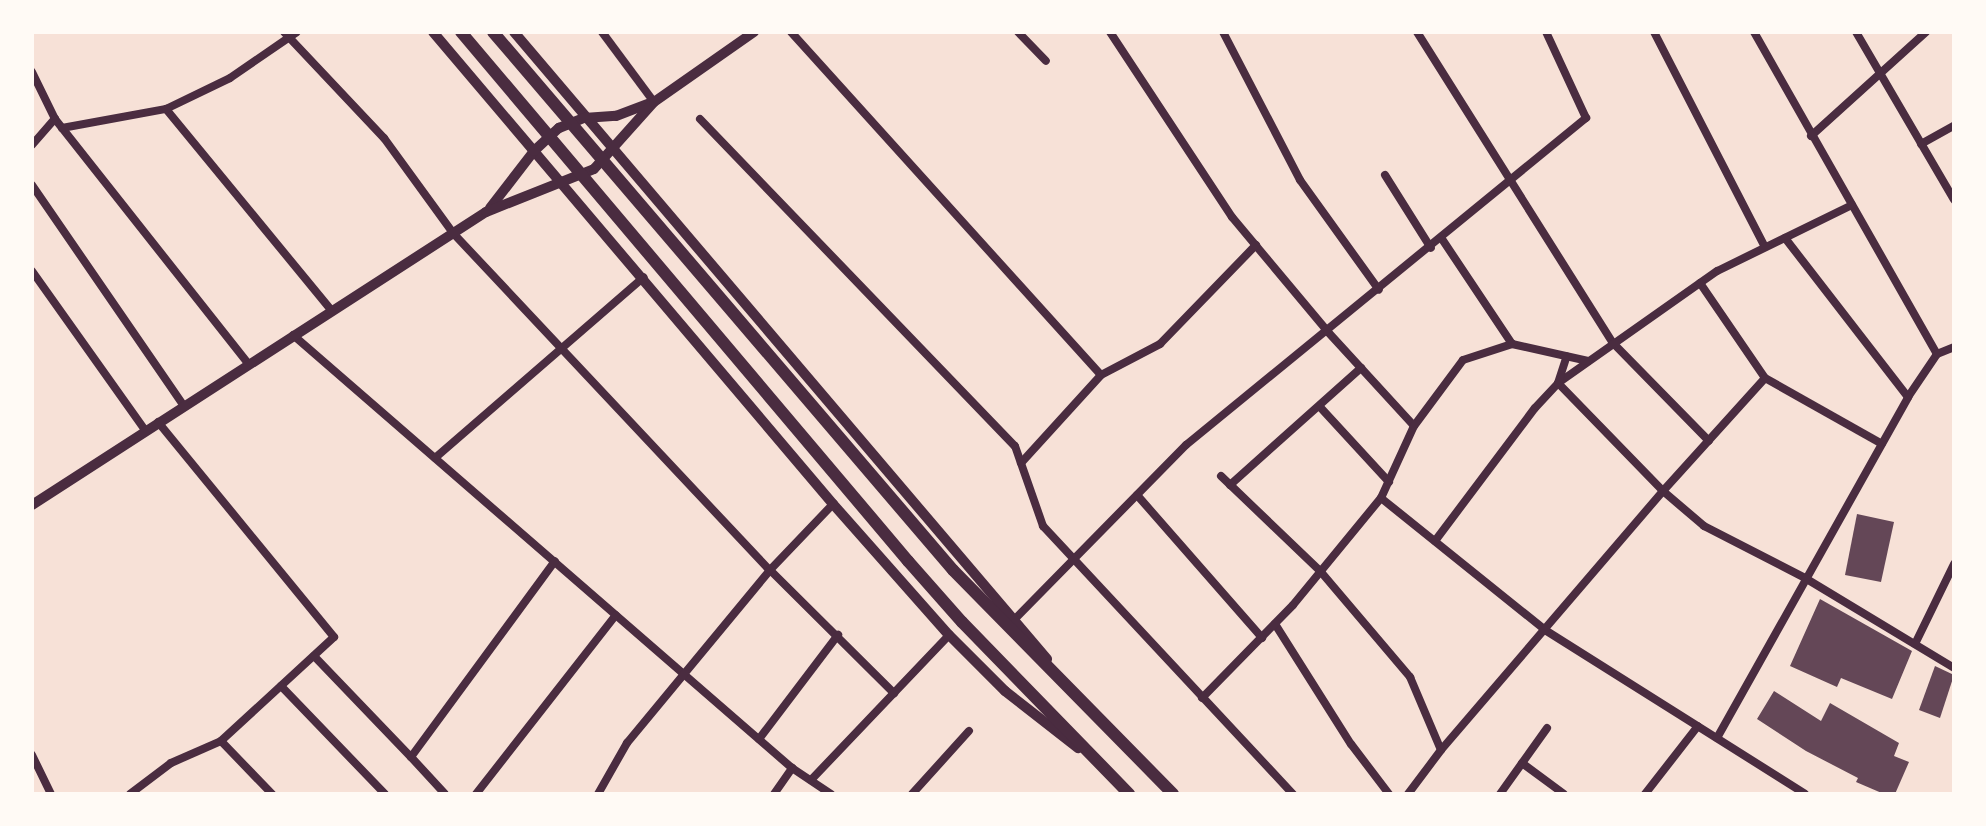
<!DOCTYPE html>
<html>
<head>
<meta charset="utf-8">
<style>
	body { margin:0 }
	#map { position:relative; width:1986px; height:826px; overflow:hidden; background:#f7e1d7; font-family:"Sofia Sans Condensed",sans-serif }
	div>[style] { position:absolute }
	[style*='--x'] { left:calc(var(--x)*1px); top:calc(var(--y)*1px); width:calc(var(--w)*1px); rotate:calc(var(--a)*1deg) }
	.building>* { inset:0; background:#644757 }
	.minor>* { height:8px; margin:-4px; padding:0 4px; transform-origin:4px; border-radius:4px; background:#4a2c40 }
	.tertiary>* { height:10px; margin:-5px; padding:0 5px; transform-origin:5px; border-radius:5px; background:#4a2c40 }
	.trunk>* { height:12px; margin:-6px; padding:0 6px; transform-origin:6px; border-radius:6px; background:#4a2c40 }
	span { translate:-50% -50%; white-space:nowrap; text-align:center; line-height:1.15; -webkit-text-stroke:6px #fffaf5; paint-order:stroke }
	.frame { position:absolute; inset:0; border:34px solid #fffaf5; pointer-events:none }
</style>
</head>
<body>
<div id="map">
	<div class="building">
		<div style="clip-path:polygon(1857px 514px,1894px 522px,1881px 582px,1845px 575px)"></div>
		<div style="clip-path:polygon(1820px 599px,1912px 651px,1892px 699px,1841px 678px,1837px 687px,1790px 666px)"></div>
		<div style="clip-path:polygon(1935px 666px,1954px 675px,1940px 718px,1919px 710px)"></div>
		<div style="clip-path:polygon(1774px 691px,1821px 721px,1830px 703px,1899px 743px,1894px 756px,1909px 762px,1895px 794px,1884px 794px,1856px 782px,1858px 778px,1806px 751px,1757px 719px)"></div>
	</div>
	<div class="minor">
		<div style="--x:284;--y:32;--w:146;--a:46.7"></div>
		<div style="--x:384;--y:138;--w:117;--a:54"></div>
		<div style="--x:453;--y:233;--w:463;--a:46.8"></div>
		<div style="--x:770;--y:570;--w:175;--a:44.8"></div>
		<div style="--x:602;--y:32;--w:87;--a:53.4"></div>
		<div style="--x:791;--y:32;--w:462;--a:47.9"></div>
		<div style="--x:1018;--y:32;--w:40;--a:46"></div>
		<div style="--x:1110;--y:32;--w:222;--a:56.6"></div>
		<div style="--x:1232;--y:217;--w:150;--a:50.1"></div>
		<div style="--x:1328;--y:332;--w:127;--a:47.5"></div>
		<div style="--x:1223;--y:32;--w:167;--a:62.5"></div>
		<div style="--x:1300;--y:180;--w:135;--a:54.3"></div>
		<div style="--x:1417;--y:32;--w:368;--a:57.8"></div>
		<div style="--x:1613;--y:343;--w:137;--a:45.6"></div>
		<div style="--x:1654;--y:32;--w:242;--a:62.7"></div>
		<div style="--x:1754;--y:32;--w:370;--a:60.4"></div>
		<div style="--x:1856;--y:32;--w:194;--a:59.7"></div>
		<div style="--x:32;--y:72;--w:52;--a:63.9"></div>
		<div style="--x:55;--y:119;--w:311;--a:51.7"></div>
		<div style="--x:166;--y:109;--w:260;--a:50.6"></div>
		<div style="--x:700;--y:119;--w:454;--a:46.1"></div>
		<div style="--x:1015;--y:446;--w:85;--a:70.7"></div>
		<div style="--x:1043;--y:526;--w:367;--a:47"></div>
		<div style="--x:62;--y:128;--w:106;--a:-10.4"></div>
		<div style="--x:166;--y:109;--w:71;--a:-25.8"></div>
		<div style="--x:230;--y:78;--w:81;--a:-34.5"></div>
		<div style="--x:1811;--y:136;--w:155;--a:-42.1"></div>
		<div style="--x:1921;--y:144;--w:38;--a:-29"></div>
		<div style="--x:32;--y:145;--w:35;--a:-49"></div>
		<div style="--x:1385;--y:175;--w:86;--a:57.8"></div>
		<div style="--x:32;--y:185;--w:267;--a:55.5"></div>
		<div style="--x:1852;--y:205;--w:150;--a:153.9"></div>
		<div style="--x:1717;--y:271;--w:194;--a:144.8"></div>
		<div style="--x:1558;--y:383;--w:151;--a:45.8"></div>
		<div style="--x:1663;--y:491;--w:54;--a:40.5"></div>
		<div style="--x:1704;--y:526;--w:114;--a:27.2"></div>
		<div style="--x:1805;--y:578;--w:174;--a:31.1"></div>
		<div style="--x:1785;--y:238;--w:201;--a:52.3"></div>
		<div style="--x:1442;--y:239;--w:126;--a:56.3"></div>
		<div style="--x:32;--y:271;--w:195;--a:54.6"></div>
		<div style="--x:1700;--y:283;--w:115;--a:55.6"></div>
		<div style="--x:1765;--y:378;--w:134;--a:29.4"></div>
		<div style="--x:293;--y:335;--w:661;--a:40.95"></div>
		<div style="--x:792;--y:768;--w:47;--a:33.7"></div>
		<div style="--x:1320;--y:407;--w:102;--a:47.4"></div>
		<div style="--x:158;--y:422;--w:278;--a:50.7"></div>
		<div style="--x:334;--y:637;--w:154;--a:137.4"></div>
		<div style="--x:221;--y:741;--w:74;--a:46.1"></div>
		<div style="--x:435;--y:458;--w:276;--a:-40.9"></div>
		<div style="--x:1021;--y:463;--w:119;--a:-47.7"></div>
		<div style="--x:1101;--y:375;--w:67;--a:-27.7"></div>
		<div style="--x:1160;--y:344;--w:138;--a:-45.9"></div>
		<div style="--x:1221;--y:476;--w:139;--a:43.8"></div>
		<div style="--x:1321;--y:572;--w:138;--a:49.7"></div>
		<div style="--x:1410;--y:677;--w:79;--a:67"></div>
		<div style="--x:1230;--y:485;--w:176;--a:-41.8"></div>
		<div style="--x:1137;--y:495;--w:190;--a:48.8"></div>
		<div style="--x:1381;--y:498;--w:211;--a:38.8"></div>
		<div style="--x:1545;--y:630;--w:307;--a:32.2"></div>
		<div style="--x:1435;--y:541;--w:166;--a:-53.1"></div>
		<div style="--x:1535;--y:408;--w:34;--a:-47"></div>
		<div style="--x:1558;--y:383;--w:28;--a:-72"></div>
		<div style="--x:1010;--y:624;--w:251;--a:-45.5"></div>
		<div style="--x:1186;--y:445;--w:517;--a:-39.27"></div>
		<div style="--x:1586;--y:118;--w:95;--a:-114.9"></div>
		<div style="--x:1275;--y:624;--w:142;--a:57.7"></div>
		<div style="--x:1351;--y:744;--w:63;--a:52.8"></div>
		<div style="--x:1915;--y:644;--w:89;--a:-64"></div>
		<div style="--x:314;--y:656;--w:140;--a:46.2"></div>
		<div style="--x:411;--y:757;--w:243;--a:-53.7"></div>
		<div style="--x:281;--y:686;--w:150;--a:46.1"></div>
		<div style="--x:1202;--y:698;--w:130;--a:-45.6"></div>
		<div style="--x:1293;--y:605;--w:139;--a:-50.6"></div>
		<div style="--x:1381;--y:498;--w:79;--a:-65.4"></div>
		<div style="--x:1414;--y:426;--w:82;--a:-53.4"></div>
		<div style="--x:1463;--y:360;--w:52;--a:-18.1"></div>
		<div style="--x:1512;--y:344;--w:78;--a:12.6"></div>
		<div style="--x:1717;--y:738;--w:391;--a:-60.7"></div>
		<div style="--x:1908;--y:397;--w:52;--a:-56"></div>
		<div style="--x:1937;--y:354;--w:18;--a:-22"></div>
		<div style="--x:759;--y:739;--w:131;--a:-52.8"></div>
		<div style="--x:32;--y:755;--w:43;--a:64"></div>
		<div style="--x:411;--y:757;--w:50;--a:47.4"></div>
		<div style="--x:1522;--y:763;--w:52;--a:36.4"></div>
		<div style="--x:811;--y:780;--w:200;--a:-46.4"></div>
		<div style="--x:130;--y:794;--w:51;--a:-37.1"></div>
		<div style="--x:171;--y:763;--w:55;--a:-23.7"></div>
		<div style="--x:476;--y:794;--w:227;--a:-52"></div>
		<div style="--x:598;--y:794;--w:59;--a:-60.4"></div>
		<div style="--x:627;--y:743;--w:224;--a:-50.4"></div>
		<div style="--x:770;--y:570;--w:91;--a:-46.3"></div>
		<div style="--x:774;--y:794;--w:32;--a:-55"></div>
		<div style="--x:912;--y:794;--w:85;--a:-47.9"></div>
		<div style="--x:1408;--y:794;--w:55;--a:-53.1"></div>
		<div style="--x:1441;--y:750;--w:341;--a:-49.4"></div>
		<div style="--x:1663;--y:491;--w:152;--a:-47.9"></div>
		<div style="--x:1500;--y:794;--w:81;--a:-54.5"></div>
		<div style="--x:1645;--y:794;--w:86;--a:-52.1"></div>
	</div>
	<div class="tertiary">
		<div style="--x:433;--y:32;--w:619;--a:49.72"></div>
		<div style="--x:833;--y:504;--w:175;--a:48.5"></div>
		<div style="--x:949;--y:635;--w:79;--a:45"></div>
		<div style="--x:1005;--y:691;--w:93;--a:38"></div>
		<div style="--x:514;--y:32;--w:823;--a:49.63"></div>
		<div style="--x:490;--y:208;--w:72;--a:-52.3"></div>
		<div style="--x:534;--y:151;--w:34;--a:-43"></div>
		<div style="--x:559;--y:128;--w:27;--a:-22"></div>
		<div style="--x:584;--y:118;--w:32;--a:-4"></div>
		<div style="--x:616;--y:116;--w:34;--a:-21"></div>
		<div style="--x:32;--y:505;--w:540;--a:-32.84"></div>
		<div style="--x:486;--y:212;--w:116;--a:-21.7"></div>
		<div style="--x:594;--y:169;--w:90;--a:-48.2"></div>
		<div style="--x:654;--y:102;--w:122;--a:-35"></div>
	</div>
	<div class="trunk">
		<div style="--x:461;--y:32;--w:693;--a:49.8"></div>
		<div style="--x:908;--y:561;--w:81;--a:48.5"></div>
		<div style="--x:962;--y:622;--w:240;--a:45.8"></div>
		<div style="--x:493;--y:32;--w:708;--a:49.47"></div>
		<div style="--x:953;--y:570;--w:314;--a:45.5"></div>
	</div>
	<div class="frame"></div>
</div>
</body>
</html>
